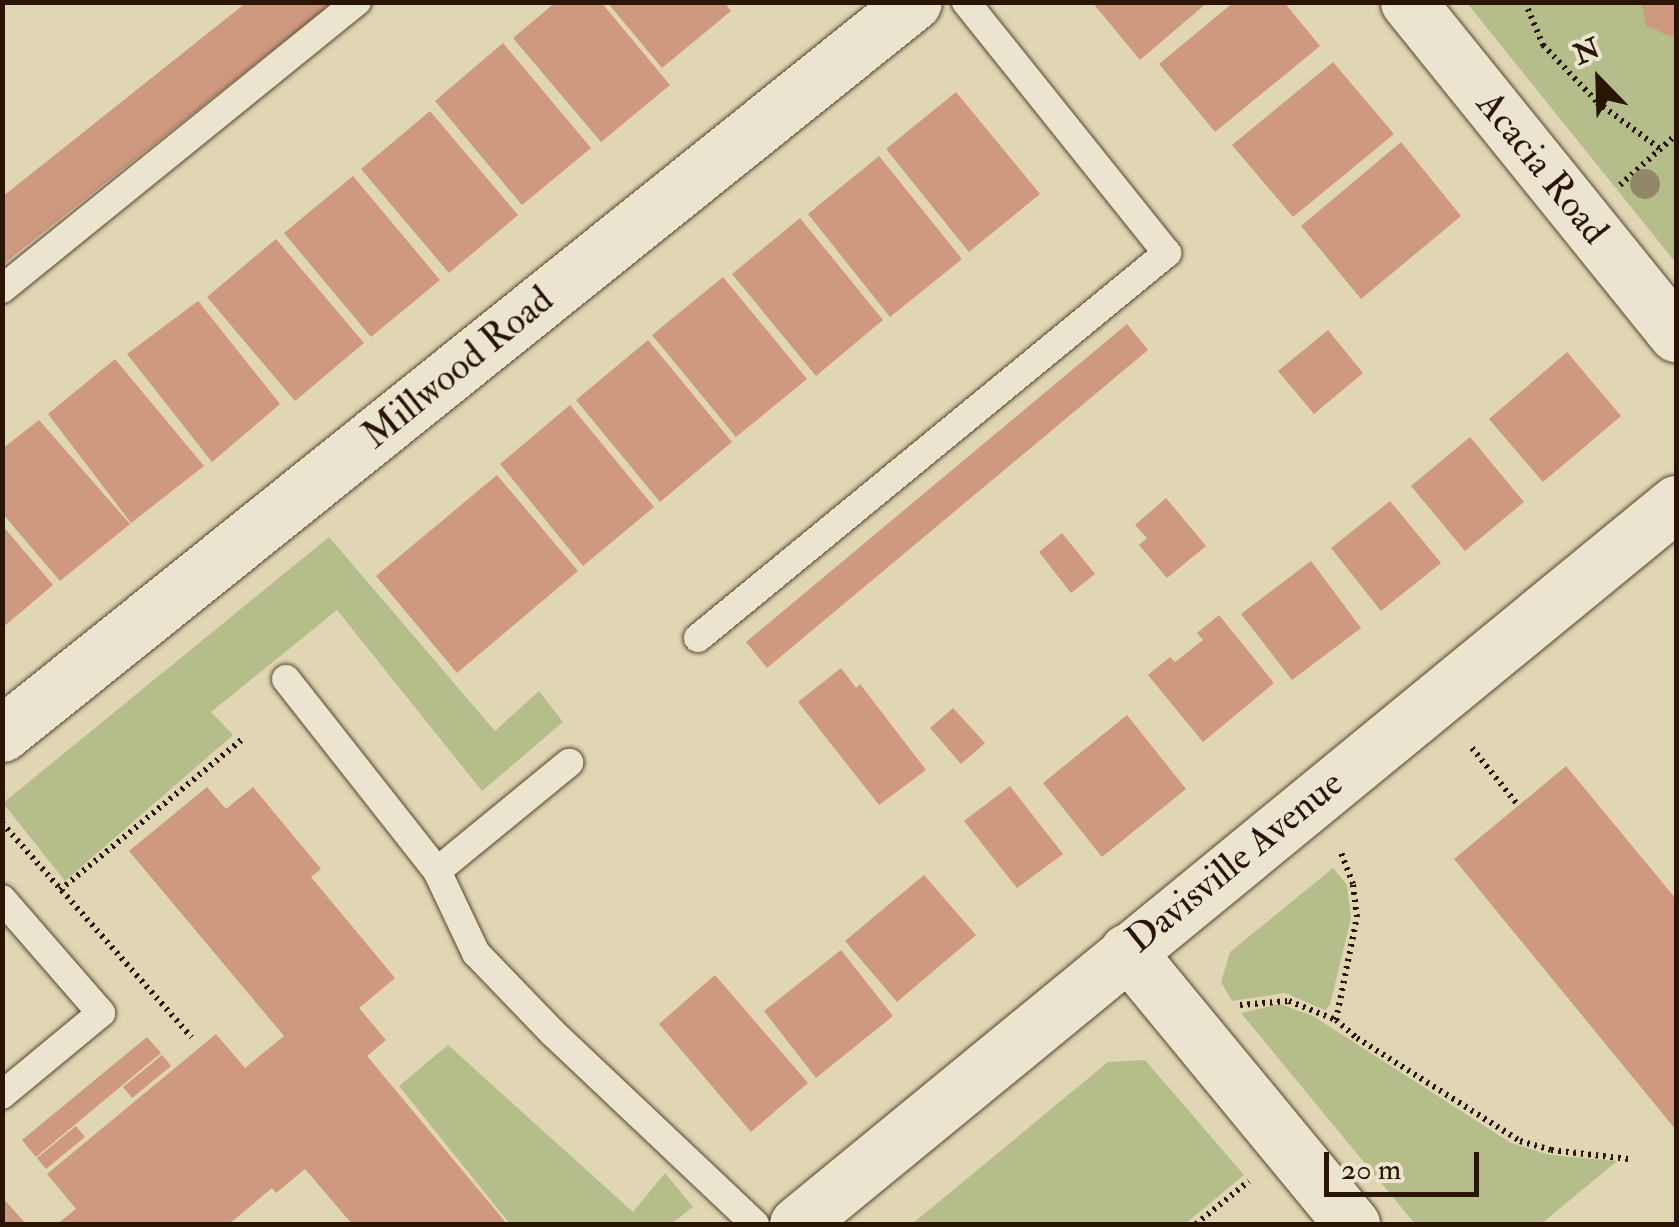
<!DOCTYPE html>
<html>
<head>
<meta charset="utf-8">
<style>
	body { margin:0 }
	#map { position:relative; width:1679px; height:1227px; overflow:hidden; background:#e0d6b3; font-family:"IM FELL Double Pica",serif }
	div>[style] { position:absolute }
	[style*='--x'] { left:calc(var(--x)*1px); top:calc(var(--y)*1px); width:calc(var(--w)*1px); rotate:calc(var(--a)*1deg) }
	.green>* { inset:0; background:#b5bd8b }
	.building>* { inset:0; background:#ce997e }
	.path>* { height:6px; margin-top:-3px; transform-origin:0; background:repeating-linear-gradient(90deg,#291501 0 2.5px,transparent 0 7.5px) }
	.roads { filter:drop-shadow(0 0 2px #57452e) drop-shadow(0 0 2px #57452e) }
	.lane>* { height:28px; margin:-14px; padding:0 14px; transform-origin:14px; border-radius:14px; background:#ebe4ce }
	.street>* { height:55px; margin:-27.5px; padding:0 27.5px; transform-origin:27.5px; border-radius:27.5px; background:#ebe4ce }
	.secondary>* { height:55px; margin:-27.5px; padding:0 27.5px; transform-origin:27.5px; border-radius:27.5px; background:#ebe4ce }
	.trees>* { width:30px; height:30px; margin:-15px; border-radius:50%; background:#928768 }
	span { translate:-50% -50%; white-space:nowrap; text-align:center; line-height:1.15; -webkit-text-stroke:9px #ebe4ce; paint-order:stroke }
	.street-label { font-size:38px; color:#291501 }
	.frame { position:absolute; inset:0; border:5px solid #291501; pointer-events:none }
	.north { position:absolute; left:1549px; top:30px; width:100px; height:100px; -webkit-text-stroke:8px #ebe4ce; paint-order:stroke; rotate:337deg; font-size:28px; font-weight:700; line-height:40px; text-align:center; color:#291501 }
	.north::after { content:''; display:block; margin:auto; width:35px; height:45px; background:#291501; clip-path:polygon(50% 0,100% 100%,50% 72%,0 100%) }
	.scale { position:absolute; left:1324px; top:1152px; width:155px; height:45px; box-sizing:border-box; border:5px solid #291501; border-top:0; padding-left:12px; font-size:30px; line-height:35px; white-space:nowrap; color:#291501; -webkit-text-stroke:8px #ebe4ce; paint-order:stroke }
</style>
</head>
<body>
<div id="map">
	<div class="green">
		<div style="clip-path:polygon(1467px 3px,1676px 3px,1676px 263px)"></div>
		<div style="clip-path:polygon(329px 537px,495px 731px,539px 691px,563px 722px,482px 791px,337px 610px,211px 712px,233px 735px,65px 881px,3px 803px)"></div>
		<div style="clip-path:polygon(1333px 868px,1347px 885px,1351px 918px,1330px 1005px,1325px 1010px,1285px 993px,1232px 1001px,1221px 982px,1230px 952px)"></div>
		<div style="clip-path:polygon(1280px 1004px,1313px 1016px,1511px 1143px,1550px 1155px,1617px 1161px,1541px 1224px,1415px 1224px,1241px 1013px)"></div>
		<div style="clip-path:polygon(448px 1045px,633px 1212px,665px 1173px,693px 1207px,671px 1224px,510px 1224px,399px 1086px)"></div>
		<div style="clip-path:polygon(1145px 1060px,1244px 1175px,1185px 1224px,912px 1224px,1108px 1062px)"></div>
	</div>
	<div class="building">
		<div style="clip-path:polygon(247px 2px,333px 2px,2px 265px,2px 197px)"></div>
		<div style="clip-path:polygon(556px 2px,601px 2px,670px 85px,601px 142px,513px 38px)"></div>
		<div style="clip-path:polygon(607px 2px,724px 2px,731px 11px,662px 68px)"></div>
		<div style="clip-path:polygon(1092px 2px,1208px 2px,1140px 60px)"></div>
		<div style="clip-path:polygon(1234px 2px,1284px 2px,1320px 46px,1215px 132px,1159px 64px)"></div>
		<div style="clip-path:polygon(1642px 3px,1676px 3px,1676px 33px,1672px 37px,1646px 26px)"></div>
		<div style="clip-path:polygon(503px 43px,591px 148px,522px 205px,435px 101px)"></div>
		<div style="clip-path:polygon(1333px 62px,1394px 134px,1293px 217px,1232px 145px)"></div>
		<div style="clip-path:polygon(956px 92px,1040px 194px,969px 252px,886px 149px)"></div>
		<div style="clip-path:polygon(430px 111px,518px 215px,449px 273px,361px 169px)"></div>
		<div style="clip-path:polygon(1401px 142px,1461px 216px,1361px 299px,1301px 226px)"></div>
		<div style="clip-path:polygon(879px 156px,962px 259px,890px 317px,808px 214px)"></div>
		<div style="clip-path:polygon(353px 176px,440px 280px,371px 337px,284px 233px)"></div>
		<div style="clip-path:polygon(800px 218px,883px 320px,816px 376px,732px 274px)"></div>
		<div style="clip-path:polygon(276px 239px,364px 343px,295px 401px,207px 297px)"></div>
		<div style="clip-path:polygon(723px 277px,807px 379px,736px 437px,652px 335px)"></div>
		<div style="clip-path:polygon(198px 301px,280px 404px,212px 462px,127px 354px)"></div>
		<div style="clip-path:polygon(1127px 324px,1148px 350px,767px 668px,746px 642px)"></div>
		<div style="clip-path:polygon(1328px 330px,1363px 373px,1314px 414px,1278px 371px)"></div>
		<div style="clip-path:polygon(648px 340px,732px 442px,660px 502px,576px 400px)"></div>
		<div style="clip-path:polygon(1567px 352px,1621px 416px,1543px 482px,1489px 419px)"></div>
		<div style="clip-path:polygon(115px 359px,204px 466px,131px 523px,48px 414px)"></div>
		<div style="clip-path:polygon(570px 405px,654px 507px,583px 566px,500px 464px)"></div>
		<div style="clip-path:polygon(39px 420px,130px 524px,60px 581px,2px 513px,2px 449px)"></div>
		<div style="clip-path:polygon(1470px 437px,1524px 502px,1465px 551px,1411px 486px)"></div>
		<div style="clip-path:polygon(497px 475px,578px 571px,457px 673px,376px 576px)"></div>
		<div style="clip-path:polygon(1166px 498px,1206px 546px,1167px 578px,1139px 545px,1147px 538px,1135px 525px)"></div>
		<div style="clip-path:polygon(1390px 501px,1441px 563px,1381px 611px,1331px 548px)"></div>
		<div style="clip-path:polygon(2px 525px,53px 585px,2px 628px)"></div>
		<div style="clip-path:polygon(1062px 533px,1095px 574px,1071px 593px,1039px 552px)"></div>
		<div style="clip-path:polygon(1311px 561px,1361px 628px,1292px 680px,1241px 614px)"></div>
		<div style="clip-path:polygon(1219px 615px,1274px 683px,1203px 742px,1148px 675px,1170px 657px,1175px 662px,1203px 640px,1197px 633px)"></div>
		<div style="clip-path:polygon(841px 668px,856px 688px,860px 684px,926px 770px,879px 805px,798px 702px)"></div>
		<div style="clip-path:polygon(953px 708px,985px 743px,961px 764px,930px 728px)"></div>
		<div style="clip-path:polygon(1127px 715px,1186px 789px,1102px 857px,1043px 783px)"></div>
		<div style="clip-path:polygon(1566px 766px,1676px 899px,1676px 1130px,1454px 859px)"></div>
		<div style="clip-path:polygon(1010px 786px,1063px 854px,1017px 888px,964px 821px)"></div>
		<div style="clip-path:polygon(207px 787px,226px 809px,253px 787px,321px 869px,311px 877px,395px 978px,359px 1008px,386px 1040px,367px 1056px,507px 1224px,352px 1224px,305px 1169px,276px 1193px,272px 1188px,229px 1224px,57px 1224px,76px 1209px,47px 1174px,216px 1034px,245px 1068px,284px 1036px,129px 851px)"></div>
		<div style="clip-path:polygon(924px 875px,976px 935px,897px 1002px,845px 941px)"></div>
		<div style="clip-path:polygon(841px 950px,893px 1016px,816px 1078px,764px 1011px)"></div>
		<div style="clip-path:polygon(715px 975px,808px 1083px,751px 1132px,659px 1024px)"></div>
		<div style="clip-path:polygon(147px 1037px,161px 1053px,36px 1157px,22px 1140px)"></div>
		<div style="clip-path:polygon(162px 1055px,171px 1066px,132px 1098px,123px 1087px)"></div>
		<div style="clip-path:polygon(76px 1126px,85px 1137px,46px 1169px,37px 1158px)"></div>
		<div style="clip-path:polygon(2px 1197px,26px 1224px,2px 1224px)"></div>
	</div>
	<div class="path">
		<div style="--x:1525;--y:2;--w:47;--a:67.3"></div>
		<div style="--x:1543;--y:45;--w:79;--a:46.5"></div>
		<div style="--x:1597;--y:102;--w:79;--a:36.7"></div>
		<div style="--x:1620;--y:185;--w:75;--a:-41.8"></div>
		<div style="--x:1472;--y:748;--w:73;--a:51.1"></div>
		<div style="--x:2;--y:823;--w:286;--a:48.5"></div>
		<div style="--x:60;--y:890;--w:239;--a:-39.6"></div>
		<div style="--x:1240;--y:1005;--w:49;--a:-4.7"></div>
		<div style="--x:1289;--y:1001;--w:51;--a:22"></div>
		<div style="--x:1336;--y:1020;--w:28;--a:41"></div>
		<div style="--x:1357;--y:1038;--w:193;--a:32.3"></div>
		<div style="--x:1520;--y:1141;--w:32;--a:16"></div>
		<div style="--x:1551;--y:1150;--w:78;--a:6.7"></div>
		<div style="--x:1336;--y:1020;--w:105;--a:-78.5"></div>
		<div style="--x:1357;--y:917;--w:33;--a:-97"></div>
		<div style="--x:1353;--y:884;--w:33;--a:-111"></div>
		<div style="--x:1196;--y:1224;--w:68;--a:-39.1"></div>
	</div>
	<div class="roads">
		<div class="lane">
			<div style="--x:2;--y:289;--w:457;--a:-39"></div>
			<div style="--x:698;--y:638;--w:607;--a:-39.38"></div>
			<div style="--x:1167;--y:253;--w:322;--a:-128.7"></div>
			<div style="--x:286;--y:679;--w:244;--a:51.8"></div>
			<div style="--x:437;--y:871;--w:91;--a:64.6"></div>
			<div style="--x:476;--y:953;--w:111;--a:46.1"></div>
			<div style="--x:553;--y:1033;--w:278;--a:43.4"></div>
			<div style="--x:437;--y:871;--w:171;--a:-39.3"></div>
			<div style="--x:2;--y:899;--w:151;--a:49"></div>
			<div style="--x:101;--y:1013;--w:129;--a:140.4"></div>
		</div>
		<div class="street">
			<div style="--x:1408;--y:2;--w:427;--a:51.1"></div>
			<div style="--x:2;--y:734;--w:1169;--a:-38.75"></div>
			<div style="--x:1127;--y:951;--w:354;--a:50.5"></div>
		</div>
		<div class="secondary">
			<div style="--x:797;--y:1224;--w:1137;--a:-39.36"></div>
		</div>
	</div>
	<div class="trees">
		<div style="left:1645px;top:184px"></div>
	</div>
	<div class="street-label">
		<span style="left:1542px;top:168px;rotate:51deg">Acacia Road</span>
		<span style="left:458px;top:368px;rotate:-39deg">Millwood Road</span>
		<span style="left:1235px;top:862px;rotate:-39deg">Davisville Avenue</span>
	</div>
	<div class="frame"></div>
	<div class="north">N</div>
	<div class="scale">20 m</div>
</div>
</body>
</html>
